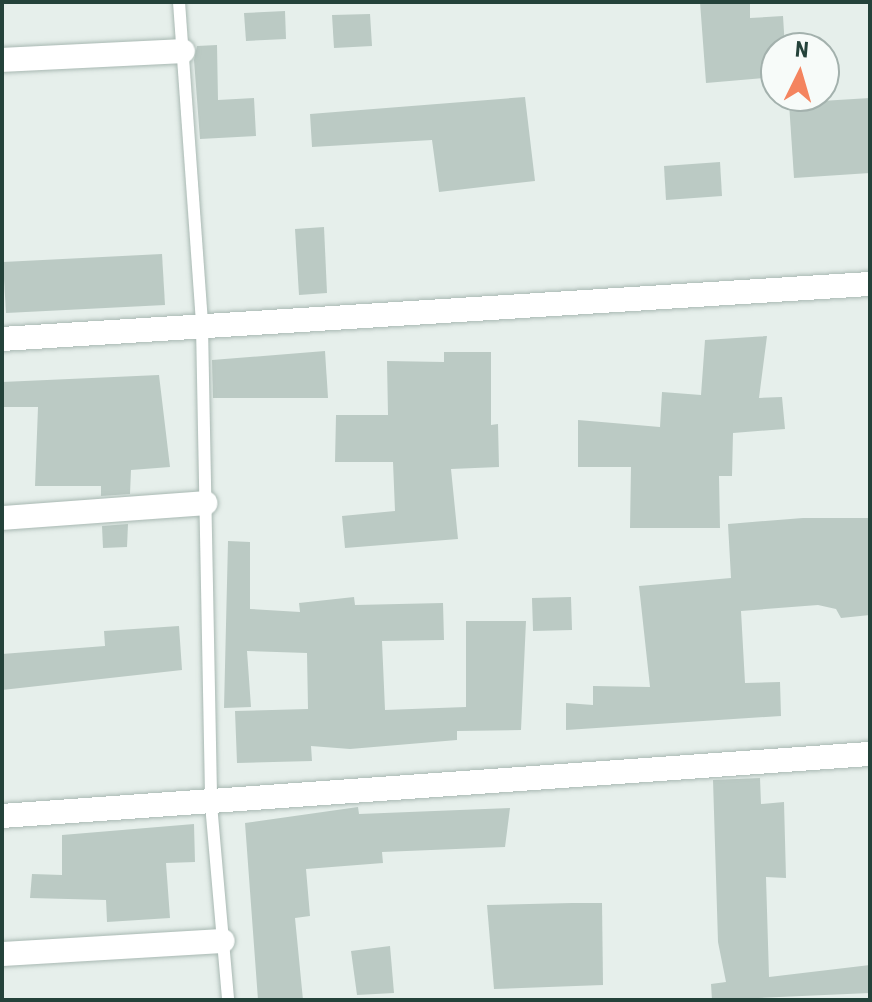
<!DOCTYPE html>
<html>
<head>
<meta charset="utf-8">
<style>
	body { margin:0 }
	#map { position:relative; width:872px; height:1002px; overflow:hidden; background:#e6efeb; font-family:"Roboto Condensed",sans-serif }
	div>[style] { position:absolute }
	[style*='--x'] { left:calc(var(--x)*1px); top:calc(var(--y)*1px); width:calc(var(--w)*1px); rotate:calc(var(--a)*1deg) }
	.building>* { inset:0; background:#bbcac4 }
	.roads { filter:drop-shadow(0 0 2px #a8b8b2) drop-shadow(0 0 2px #a8b8b2) }
	.lane>* { height:12px; margin:-6px; padding:0 6px; transform-origin:6px; border-radius:6px; background:#fff }
	.street>* { height:24px; margin:-12px; padding:0 12px; transform-origin:12px; border-radius:12px; background:#fff }
	span { translate:-50% -50%; white-space:nowrap; text-align:center; line-height:1.15; -webkit-text-stroke:6px #f7fbf9; paint-order:stroke }
	.frame { position:absolute; inset:0; border:4px solid #24423a; pointer-events:none }
	.north { position:absolute; left:760px; top:32px; width:80px; height:80px; box-sizing:border-box; background:#f7fbf9; border:2px solid #a3b1ad; border-radius:50%; rotate:5deg; font-size:22px; font-weight:700; line-height:32px; text-align:center; color:#24423a }
	.north::after { content:''; display:block; margin:auto; width:28px; height:36px; background:#f4845f; clip-path:polygon(50% 0,100% 100%,50% 72%,0 100%) }
</style>
</head>
<body>
<div id="map">
	<div class="building">
		<div style="clip-path:polygon(700px 2px,750px 2px,750px 18px,783px 16px,785px 48px,776px 48px,776px 77px,706px 83px)"></div>
		<div style="clip-path:polygon(285px 11px,286px 39px,246px 41px,244px 13px)"></div>
		<div style="clip-path:polygon(370px 14px,372px 46px,334px 48px,332px 15px)"></div>
		<div style="clip-path:polygon(217px 45px,218px 100px,254px 98px,256px 136px,200px 139px,194px 60px,197px 46px)"></div>
		<div style="clip-path:polygon(525px 97px,535px 181px,439px 192px,432px 140px,312px 147px,310px 114px)"></div>
		<div style="clip-path:polygon(870px 98px,870px 173px,794px 178px,789px 103px)"></div>
		<div style="clip-path:polygon(720px 162px,722px 196px,666px 200px,664px 166px)"></div>
		<div style="clip-path:polygon(324px 227px,327px 293px,299px 295px,295px 229px)"></div>
		<div style="clip-path:polygon(162px 254px,165px 305px,6px 313px,3px 262px)"></div>
		<div style="clip-path:polygon(767px 336px,759px 398px,782px 397px,785px 429px,733px 433px,732px 476px,719px 476px,720px 528px,630px 528px,631px 467px,578px 467px,578px 420px,660px 427px,662px 392px,701px 395px,705px 340px)"></div>
		<div style="clip-path:polygon(325px 351px,328px 398px,213px 398px,212px 360px)"></div>
		<div style="clip-path:polygon(444px 352px,491px 352px,491px 425px,498px 424px,499px 467px,451px 469px,458px 539px,345px 548px,342px 516px,395px 511px,393px 462px,335px 462px,336px 415px,388px 415px,387px 361px,444px 362px)"></div>
		<div style="clip-path:polygon(159px 375px,170px 467px,131px 470px,130px 494px,101px 496px,101px 486px,35px 486px,38px 407px,2px 407px,2px 382px)"></div>
		<div style="clip-path:polygon(803px 518px,870px 518px,870px 615px,841px 618px,836px 609px,818px 605px,741px 611px,745px 683px,780px 682px,781px 716px,566px 730px,566px 703px,593px 705px,593px 686px,650px 687px,639px 586px,731px 578px,728px 524px)"></div>
		<div style="clip-path:polygon(128px 524px,127px 547px,103px 548px,102px 526px)"></div>
		<div style="clip-path:polygon(228px 541px,250px 542px,250px 609px,300px 612px,299px 603px,354px 597px,355px 605px,443px 603px,444px 640px,382px 641px,385px 710px,466px 707px,466px 621px,526px 621px,521px 730px,457px 731px,457px 740px,350px 749px,311px 746px,312px 761px,237px 763px,235px 711px,308px 709px,307px 653px,247px 651px,251px 707px,224px 708px)"></div>
		<div style="clip-path:polygon(571px 597px,572px 630px,533px 631px,532px 598px)"></div>
		<div style="clip-path:polygon(179px 626px,182px 670px,2px 690px,2px 654px,105px 646px,104px 631px)"></div>
		<div style="clip-path:polygon(760px 778px,761px 804px,784px 802px,786px 878px,766px 877px,769px 977px,870px 965px,870px 993px,712px 1000px,711px 984px,726px 982px,718px 942px,713px 780px)"></div>
		<div style="clip-path:polygon(358px 807px,359px 814px,510px 808px,505px 847px,382px 852px,383px 863px,306px 869px,310px 916px,295px 918px,303px 1000px,258px 1000px,245px 823px)"></div>
		<div style="clip-path:polygon(194px 824px,195px 862px,166px 863px,170px 918px,107px 922px,106px 900px,30px 898px,32px 874px,62px 875px,62px 835px)"></div>
		<div style="clip-path:polygon(572px 903px,602px 903px,603px 985px,494px 989px,487px 905px)"></div>
		<div style="clip-path:polygon(390px 946px,394px 993px,357px 995px,351px 951px)"></div>
	</div>
	<div class="roads">
		<div class="lane">
			<div style="--x:179;--y:2;--w:325;--a:85.9"></div>
			<div style="--x:202;--y:326;--w:478;--a:88.9"></div>
			<div style="--x:211;--y:804;--w:197;--a:85"></div>
		</div>
		<div class="street">
			<div style="--x:2;--y:60;--w:181;--a:-2.8"></div>
			<div style="--x:2;--y:339;--w:870;--a:-3.63"></div>
			<div style="--x:2;--y:518;--w:204;--a:-4.2"></div>
			<div style="--x:2;--y:816;--w:870;--a:-4.09"></div>
			<div style="--x:2;--y:954;--w:221;--a:-3.4"></div>
		</div>
	</div>
	<div class="frame"></div>
	<div class="north">N</div>
</div>
</body>
</html>
